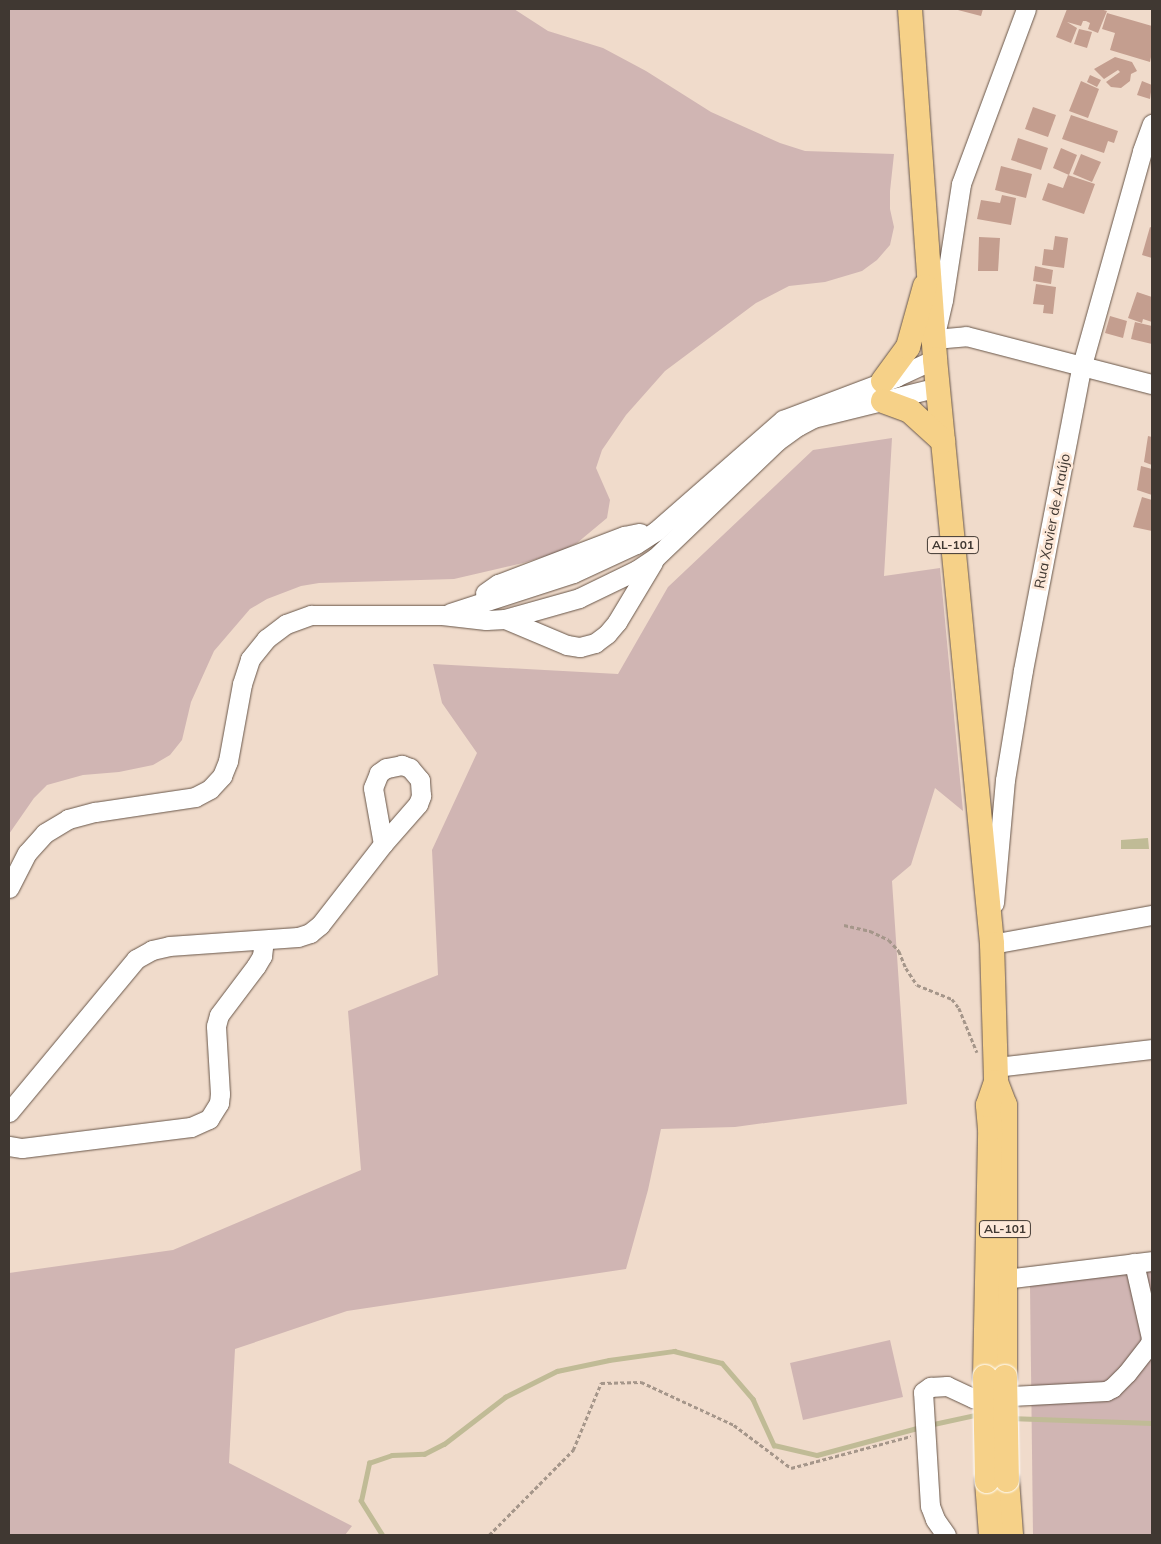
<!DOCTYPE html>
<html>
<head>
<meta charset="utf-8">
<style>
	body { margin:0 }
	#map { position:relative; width:1161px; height:1544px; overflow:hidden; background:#f0dbcb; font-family:Mulish,sans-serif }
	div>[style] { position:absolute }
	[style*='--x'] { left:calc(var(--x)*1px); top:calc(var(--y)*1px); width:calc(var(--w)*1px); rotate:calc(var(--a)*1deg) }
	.green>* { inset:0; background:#d0b5b3 }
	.water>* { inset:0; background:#c0bb96 }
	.stream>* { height:4.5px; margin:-2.25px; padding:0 2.25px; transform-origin:2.25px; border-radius:2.25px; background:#c0bb96 }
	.building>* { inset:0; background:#c49e8f }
	.path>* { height:2.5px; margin-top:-1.25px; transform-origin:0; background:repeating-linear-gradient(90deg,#a5968a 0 4px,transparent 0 6.5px) }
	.roads { filter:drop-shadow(0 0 1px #685649) drop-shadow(0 0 1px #685649) }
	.minor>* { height:19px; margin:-9.5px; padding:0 9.5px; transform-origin:9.5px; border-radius:9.5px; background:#fff }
	.major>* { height:24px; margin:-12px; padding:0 12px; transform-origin:12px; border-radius:12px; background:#f6d188 }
	.bridges { filter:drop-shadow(0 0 1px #fff) drop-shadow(0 0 1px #fff) }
	.major-bridge>* { height:24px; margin:-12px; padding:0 12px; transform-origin:12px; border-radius:12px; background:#f6d188 }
	span { translate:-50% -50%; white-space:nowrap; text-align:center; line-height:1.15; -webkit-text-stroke:5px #fde8d8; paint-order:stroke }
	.shield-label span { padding:1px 4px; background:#fde8d8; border:1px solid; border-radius:4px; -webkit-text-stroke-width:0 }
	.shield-label { font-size:12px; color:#403832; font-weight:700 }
	.street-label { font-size:14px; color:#403832 }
	.frame { position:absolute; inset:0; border:10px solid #403832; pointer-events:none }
</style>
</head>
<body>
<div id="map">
	<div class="green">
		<div style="clip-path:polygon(9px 9px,514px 9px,548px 31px,603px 48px,646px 71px,711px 112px,780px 143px,805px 151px,894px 154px,890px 191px,890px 209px,894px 227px,890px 245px,877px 260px,862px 271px,825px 282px,789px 286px,756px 303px,665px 371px,626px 415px,602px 450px,596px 468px,610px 500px,607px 518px,577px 543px,560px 552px,523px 563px,454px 579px,319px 583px,301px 586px,267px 599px,250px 609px,214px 651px,191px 702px,182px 740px,170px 755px,153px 765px,119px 772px,83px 775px,47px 785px,34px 798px,9px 834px)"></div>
		<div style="clip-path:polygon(892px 438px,884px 576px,940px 568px,963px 811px,935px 788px,911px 865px,892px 881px,907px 1104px,735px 1127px,661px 1129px,648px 1190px,626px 1269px,347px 1311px,235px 1349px,229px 1463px,352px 1526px,345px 1535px,9px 1535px,9px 1273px,173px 1250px,361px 1170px,348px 1011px,438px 975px,432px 850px,477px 753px,442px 703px,433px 664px,618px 674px,668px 587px,813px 450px)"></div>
		<div style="clip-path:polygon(1152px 1267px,1152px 1535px,1033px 1535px,1030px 1286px)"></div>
		<div style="clip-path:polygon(890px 1340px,903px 1397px,803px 1420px,790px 1363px)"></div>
	</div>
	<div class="water">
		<div style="clip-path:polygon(1148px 838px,1149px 849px,1121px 849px,1121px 840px)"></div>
	</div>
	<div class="stream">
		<div style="--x:1012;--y:1418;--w:140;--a:2"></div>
		<div style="--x:929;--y:1425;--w:52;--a:-12.2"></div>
		<div style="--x:382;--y:1535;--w:40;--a:-122"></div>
		<div style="--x:361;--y:1501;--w:39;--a:-78"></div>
		<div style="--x:369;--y:1463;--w:24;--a:-19"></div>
		<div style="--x:392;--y:1455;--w:32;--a:-2"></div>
		<div style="--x:424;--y:1454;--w:22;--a:-27"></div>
		<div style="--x:444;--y:1444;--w:77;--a:-37.6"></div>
		<div style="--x:505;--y:1397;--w:58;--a:-26.6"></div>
		<div style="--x:557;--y:1371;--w:53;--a:-11.9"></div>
		<div style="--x:609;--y:1360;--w:66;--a:-7.9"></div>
		<div style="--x:674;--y:1351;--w:49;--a:14"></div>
		<div style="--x:722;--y:1363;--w:48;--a:49.3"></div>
		<div style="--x:753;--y:1399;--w:51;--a:65.5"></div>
		<div style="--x:774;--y:1445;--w:44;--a:13.1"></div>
		<div style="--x:817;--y:1455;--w:108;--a:-15.1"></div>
	</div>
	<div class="building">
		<div style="clip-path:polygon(954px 9px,983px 9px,981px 16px)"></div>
		<div style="clip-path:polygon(1067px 9px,1100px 9px,1107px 11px,1098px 33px,1088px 29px,1090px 23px,1086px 21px,1083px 21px,1081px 26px,1067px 22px,1077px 28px,1071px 43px,1056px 37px)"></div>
		<div style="clip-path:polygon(1107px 13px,1152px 26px,1152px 52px,1150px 62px,1110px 50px,1115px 33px,1102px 29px)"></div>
		<div style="clip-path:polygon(1079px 29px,1092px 32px,1087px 48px,1074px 44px)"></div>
		<div style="clip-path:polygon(1115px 57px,1132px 62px,1137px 71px,1131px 74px,1130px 81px,1121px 88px,1111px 87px,1106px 82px,1120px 72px,1118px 70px,1104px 79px,1094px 69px)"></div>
		<div style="clip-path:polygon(1090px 75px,1101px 80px,1097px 87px,1087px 82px)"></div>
		<div style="clip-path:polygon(1081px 81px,1099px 89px,1088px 118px,1069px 111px)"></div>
		<div style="clip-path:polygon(1142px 81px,1152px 85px,1150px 99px,1137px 95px)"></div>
		<div style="clip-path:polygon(1033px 107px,1056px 115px,1048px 137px,1025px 129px)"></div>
		<div style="clip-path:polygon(1071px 115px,1118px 131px,1114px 143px,1108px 141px,1104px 153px,1062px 139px)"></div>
		<div style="clip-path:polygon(1018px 138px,1048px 148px,1041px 170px,1011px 160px)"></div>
		<div style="clip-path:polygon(1061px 148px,1077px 155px,1069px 175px,1053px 168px)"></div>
		<div style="clip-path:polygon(1081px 154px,1101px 162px,1092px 182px,1073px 174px)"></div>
		<div style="clip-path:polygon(1001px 166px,1032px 174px,1026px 198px,995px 190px)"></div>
		<div style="clip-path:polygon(1068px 175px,1095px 184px,1084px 214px,1042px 200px,1048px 183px,1063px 188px)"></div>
		<div style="clip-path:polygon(1002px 195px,1016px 198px,1011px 225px,977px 219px,981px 200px,1000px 203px)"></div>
		<div style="clip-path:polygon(1150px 227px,1152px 228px,1152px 258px,1142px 255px)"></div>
		<div style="clip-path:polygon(1055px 236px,1068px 238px,1064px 268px,1042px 265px,1044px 249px,1053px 250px)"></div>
		<div style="clip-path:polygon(979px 237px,1000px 238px,998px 271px,978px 271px)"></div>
		<div style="clip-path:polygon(1035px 266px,1053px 270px,1051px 284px,1033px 281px)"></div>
		<div style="clip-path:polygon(1036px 284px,1056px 287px,1053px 314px,1043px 313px,1044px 305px,1033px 304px)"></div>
		<div style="clip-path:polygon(1137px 292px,1152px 297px,1152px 322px,1143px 319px,1142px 323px,1128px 318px)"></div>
		<div style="clip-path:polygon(1110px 316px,1127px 321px,1123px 338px,1105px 333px)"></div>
		<div style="clip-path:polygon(1135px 322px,1152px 326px,1152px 344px,1131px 339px)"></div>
		<div style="clip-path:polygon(1148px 436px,1152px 437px,1152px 465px,1144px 462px)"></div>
		<div style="clip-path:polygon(1141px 466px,1152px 469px,1152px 495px,1137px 490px)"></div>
		<div style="clip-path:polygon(1142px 497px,1152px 500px,1152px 531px,1133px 527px)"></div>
	</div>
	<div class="path">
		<div style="--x:844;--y:925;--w:27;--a:13"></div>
		<div style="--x:870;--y:931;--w:21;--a:25"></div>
		<div style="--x:889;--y:940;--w:15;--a:48"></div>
		<div style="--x:899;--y:951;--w:18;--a:68"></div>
		<div style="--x:906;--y:968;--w:20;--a:57"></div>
		<div style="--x:917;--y:985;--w:38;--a:22"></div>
		<div style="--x:952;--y:999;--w:11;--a:52"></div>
		<div style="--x:959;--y:1008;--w:48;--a:67.8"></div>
		<div style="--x:489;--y:1535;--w:120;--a:-45.3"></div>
		<div style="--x:573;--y:1450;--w:73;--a:-67.3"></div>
		<div style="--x:601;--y:1383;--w:40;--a:-1.4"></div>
		<div style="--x:641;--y:1382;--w:102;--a:24.8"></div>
		<div style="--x:734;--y:1425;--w:71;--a:37"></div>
		<div style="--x:791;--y:1468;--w:124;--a:-14.9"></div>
	</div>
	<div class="roads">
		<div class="minor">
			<div style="--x:1026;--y:9;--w:187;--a:110.4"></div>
			<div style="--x:961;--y:184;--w:117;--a:98.8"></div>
			<div style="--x:943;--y:300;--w:40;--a:103"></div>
			<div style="--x:934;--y:339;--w:32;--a:-5"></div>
			<div style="--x:966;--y:336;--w:192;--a:14.5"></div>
			<div style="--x:485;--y:593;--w:16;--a:-35"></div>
			<div style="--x:498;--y:584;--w:135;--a:-20.9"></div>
			<div style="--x:624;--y:536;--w:16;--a:-11"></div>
			<div style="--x:450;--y:613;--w:129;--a:-18"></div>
			<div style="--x:573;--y:573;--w:69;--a:-24.7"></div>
			<div style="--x:636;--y:544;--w:24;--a:-33"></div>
			<div style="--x:656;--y:531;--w:169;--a:-41.2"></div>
			<div style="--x:783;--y:420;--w:121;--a:-20.8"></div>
			<div style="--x:896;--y:377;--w:43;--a:-24.8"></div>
			<div style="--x:505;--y:619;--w:67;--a:22.8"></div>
			<div style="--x:567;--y:645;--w:13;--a:9"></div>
			<div style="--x:580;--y:647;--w:16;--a:-15"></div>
			<div style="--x:595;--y:643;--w:15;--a:-37"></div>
			<div style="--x:607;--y:634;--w:16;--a:-50"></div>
			<div style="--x:617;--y:622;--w:70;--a:-59"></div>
			<div style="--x:9;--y:888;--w:39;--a:-63"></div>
			<div style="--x:27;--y:853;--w:27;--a:-48"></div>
			<div style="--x:45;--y:833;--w:27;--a:-31"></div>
			<div style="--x:68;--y:819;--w:28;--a:-15"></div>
			<div style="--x:95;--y:812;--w:101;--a:-8.5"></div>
			<div style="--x:195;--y:797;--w:17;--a:-28"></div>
			<div style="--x:210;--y:789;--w:18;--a:-47"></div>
			<div style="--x:222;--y:776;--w:16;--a:-68"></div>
			<div style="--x:228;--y:761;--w:78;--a:-79.7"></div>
			<div style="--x:242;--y:684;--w:26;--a:-72"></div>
			<div style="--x:250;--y:659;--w:26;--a:-51"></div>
			<div style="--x:266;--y:639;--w:25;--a:-37"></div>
			<div style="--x:286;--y:624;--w:27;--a:-20"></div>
			<div style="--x:311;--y:615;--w:131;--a:0"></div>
			<div style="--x:442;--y:615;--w:44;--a:6.5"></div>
			<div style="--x:486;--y:620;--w:19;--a:-3"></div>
			<div style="--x:505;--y:619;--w:77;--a:-15.8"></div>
			<div style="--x:579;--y:598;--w:64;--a:-25.8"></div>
			<div style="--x:637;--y:570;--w:22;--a:-34"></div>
			<div style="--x:655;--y:558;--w:169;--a:-43.8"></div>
			<div style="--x:777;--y:441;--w:26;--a:-36"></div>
			<div style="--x:798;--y:426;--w:17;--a:-28"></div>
			<div style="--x:813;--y:418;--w:129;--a:-13.9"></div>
			<div style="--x:994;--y:903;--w:123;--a:-84.9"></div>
			<div style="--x:1005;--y:780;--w:111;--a:-80.7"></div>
			<div style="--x:1023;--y:670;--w:311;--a:-79.1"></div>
			<div style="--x:1082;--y:365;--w:222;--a:-74.3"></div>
			<div style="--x:1142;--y:151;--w:29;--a:-70"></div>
			<div style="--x:992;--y:944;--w:163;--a:-10.3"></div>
			<div style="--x:996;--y:1067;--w:157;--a:-6.6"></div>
			<div style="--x:9;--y:1112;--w:199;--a:-50.3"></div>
			<div style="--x:136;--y:959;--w:18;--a:-29"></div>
			<div style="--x:152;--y:950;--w:17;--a:-13"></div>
			<div style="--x:169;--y:946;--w:129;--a:-4"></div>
			<div style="--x:298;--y:937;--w:13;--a:-18"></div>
			<div style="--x:310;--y:933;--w:13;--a:-39"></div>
			<div style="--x:320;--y:925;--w:103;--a:-52.1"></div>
			<div style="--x:383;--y:844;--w:53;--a:-48.8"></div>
			<div style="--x:418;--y:804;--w:9;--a:-69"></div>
			<div style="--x:421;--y:796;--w:16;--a:-94"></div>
			<div style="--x:420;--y:780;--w:16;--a:-130"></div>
			<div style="--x:410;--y:768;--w:9;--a:-159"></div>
			<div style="--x:402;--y:765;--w:16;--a:169"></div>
			<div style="--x:386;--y:768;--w:9;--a:144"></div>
			<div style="--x:379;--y:773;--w:16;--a:112"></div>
			<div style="--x:373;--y:788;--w:57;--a:79.9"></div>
			<div style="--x:9;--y:1146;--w:13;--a:9"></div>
			<div style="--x:22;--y:1148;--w:170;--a:-7.1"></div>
			<div style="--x:191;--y:1127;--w:20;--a:-24"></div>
			<div style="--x:209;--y:1119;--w:19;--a:-58"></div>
			<div style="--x:219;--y:1103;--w:9;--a:-84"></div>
			<div style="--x:220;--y:1094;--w:68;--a:-93.4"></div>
			<div style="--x:216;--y:1026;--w:11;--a:-75"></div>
			<div style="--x:219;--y:1015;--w:61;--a:-52.9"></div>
			<div style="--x:256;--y:966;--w:12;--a:-59"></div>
			<div style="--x:262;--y:956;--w:16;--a:-83"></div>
			<div style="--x:1005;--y:1279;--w:148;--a:-7"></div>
			<div style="--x:946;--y:1535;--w:19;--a:-125"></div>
			<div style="--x:935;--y:1519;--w:14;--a:-111"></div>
			<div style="--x:930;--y:1506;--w:114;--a:-93.5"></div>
			<div style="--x:923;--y:1392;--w:9;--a:-36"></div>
			<div style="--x:930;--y:1387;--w:17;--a:-3"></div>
			<div style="--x:947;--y:1386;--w:29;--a:25"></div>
			<div style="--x:973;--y:1398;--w:133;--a:-3"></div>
			<div style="--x:1106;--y:1391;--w:7;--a:-27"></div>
			<div style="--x:1112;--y:1388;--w:21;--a:-45"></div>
			<div style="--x:1127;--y:1373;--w:37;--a:-52"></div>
			<div style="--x:1150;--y:1344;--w:6;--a:-81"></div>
			<div style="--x:1151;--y:1338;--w:77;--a:-102.8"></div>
		</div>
		<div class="major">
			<div style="--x:910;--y:9;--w:351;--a:85.9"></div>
			<div style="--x:935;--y:359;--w:588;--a:84.43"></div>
			<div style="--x:992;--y:944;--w:138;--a:88.3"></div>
			<div style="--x:996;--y:1082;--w:25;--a:69"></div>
			<div style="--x:1005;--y:1105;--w:272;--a:90"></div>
			<div style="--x:883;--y:381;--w:42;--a:-53.7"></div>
			<div style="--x:908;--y:347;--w:63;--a:-74.4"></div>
			<div style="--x:883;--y:401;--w:29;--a:20"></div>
			<div style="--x:910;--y:411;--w:45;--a:42.3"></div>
			<div style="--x:985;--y:1377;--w:248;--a:-88.8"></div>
			<div style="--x:990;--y:1129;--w:24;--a:-95"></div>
			<div style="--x:988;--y:1105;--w:24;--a:-71"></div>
			<div style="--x:1007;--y:1480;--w:55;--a:85.8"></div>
			<div style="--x:987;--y:1481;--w:54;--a:85.8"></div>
		</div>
	</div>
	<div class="bridges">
		<div class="major-bridge">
			<div style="--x:985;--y:1377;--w:104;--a:88.9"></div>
			<div style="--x:1005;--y:1377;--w:103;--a:88.9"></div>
		</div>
	</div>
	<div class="shield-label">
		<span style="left:953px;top:545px">AL-101</span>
		<span style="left:1005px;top:1229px">AL-101</span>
	</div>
	<div class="street-label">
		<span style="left:1052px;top:521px;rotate:-79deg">Rua Xavier de Araújo</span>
	</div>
	<div class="frame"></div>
</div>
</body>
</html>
